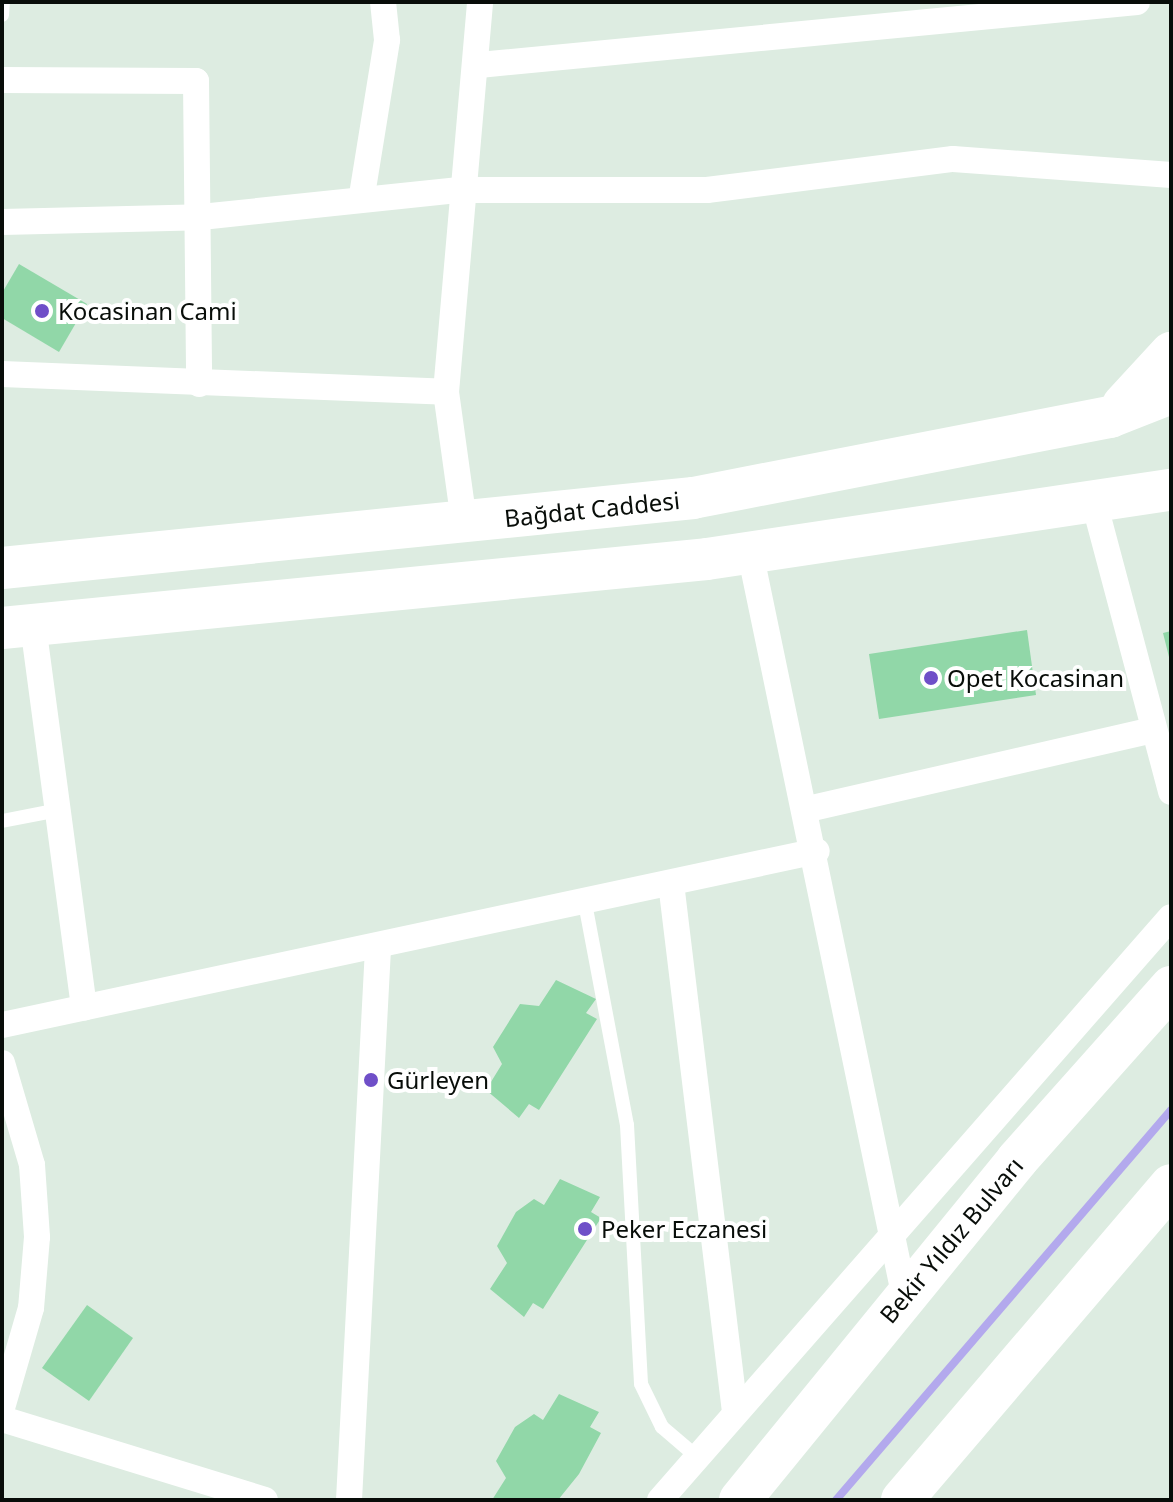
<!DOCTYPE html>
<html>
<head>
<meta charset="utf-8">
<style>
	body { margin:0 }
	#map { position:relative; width:1173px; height:1502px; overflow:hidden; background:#ddece1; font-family:"Noto Sans",sans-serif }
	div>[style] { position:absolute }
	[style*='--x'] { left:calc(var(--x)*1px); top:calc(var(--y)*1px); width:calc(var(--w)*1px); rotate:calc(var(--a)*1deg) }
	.stream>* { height:8px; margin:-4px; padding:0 4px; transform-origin:4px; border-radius:4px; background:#b3a9ed }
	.building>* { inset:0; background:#91d7a8 }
	.lane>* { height:14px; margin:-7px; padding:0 7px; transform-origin:7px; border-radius:7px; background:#fff }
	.street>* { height:26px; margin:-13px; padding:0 13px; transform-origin:13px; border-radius:13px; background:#fff }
	.primary>* { height:42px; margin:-21px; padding:0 21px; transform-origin:21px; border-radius:21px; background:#fff }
	.dots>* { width:22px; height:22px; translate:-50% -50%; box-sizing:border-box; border:4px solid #fff; border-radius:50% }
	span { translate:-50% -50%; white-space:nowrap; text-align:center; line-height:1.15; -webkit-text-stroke:8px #fff; paint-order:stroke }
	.poi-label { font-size:24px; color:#080d09 }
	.left { translate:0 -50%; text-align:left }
	.street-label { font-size:24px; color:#080d09 }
	.frame { position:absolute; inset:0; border:4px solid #080d09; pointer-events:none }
</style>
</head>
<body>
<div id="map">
	<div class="stream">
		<div style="--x:836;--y:1500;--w:514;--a:-49.34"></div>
	</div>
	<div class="building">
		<div style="clip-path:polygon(19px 264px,87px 304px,59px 352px,2px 318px,2px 293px)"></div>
		<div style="clip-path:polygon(1027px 630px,1036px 695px,879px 719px,869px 654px)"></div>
		<div style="clip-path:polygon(1171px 631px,1171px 661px,1170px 661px,1163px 633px)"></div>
		<div style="clip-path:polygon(556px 980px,596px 999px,586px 1013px,597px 1019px,539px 1110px,529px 1104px,519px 1118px,486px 1090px,502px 1064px,493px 1047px,520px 1004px,539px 1006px)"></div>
		<div style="clip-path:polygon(560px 1179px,600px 1197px,591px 1212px,601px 1218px,543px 1309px,533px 1303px,524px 1317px,490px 1289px,507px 1263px,497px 1246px,516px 1212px,534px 1199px,544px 1205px)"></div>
		<div style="clip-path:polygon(87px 1305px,133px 1338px,89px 1401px,42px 1368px)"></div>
		<div style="clip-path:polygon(559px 1394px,599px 1412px,590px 1427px,601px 1433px,579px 1474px,558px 1500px,492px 1500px,506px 1478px,496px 1461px,515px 1427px,534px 1414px,543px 1420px)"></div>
	</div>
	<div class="lane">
		<div style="--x:2;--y:15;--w:13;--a:-86"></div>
		<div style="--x:2;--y:821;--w:57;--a:-11.1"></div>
		<div style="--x:585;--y:903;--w:226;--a:79.3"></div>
		<div style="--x:627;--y:1125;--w:259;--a:86.9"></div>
		<div style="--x:641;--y:1384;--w:48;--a:64"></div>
		<div style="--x:662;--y:1427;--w:46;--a:40.6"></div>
	</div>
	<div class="street">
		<div style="--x:479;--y:65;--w:661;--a:-5.47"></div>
		<div style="--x:2;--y:80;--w:194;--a:0.3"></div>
		<div style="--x:196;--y:81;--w:303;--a:89.4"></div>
		<div style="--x:362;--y:195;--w:157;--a:-80.8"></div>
		<div style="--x:387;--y:40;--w:38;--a:-96"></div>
		<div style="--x:2;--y:222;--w:199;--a:-1.4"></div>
		<div style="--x:201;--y:217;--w:260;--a:-6"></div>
		<div style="--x:460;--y:190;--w:247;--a:0"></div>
		<div style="--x:707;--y:190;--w:248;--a:-7.2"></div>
		<div style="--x:953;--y:159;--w:219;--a:4.2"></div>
		<div style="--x:2;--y:374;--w:444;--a:2.3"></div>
		<div style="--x:446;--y:392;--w:131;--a:82.1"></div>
		<div style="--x:446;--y:392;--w:391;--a:-85"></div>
		<div style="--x:1094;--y:502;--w:300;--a:75.1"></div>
		<div style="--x:750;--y:552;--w:758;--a:78.27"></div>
		<div style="--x:33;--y:625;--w:386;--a:82.4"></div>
		<div style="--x:808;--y:809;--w:355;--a:-12.9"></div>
		<div style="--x:671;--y:883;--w:533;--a:83.1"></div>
		<div style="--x:2;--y:1025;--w:833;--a:-12.05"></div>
		<div style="--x:2;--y:1063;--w:106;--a:73.6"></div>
		<div style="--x:32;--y:1165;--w:72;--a:86"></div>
		<div style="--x:37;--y:1237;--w:71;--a:94.8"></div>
		<div style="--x:31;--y:1308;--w:104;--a:106.2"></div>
		<div style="--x:2;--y:1419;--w:275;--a:17.1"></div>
		<div style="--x:349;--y:1500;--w:552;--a:-86.99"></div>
		<div style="--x:660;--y:1500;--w:775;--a:-48.77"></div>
	</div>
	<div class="primary">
		<div style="--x:1123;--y:405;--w:71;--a:-47.3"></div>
		<div style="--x:2;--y:568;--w:695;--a:-5.78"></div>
		<div style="--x:693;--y:498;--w:425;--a:-11"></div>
		<div style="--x:1110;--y:417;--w:66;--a:-21.5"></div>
		<div style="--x:2;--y:628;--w:708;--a:-5.59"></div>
		<div style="--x:707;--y:559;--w:469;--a:-8.5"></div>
		<div style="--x:740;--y:1500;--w:439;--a:-50.8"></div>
		<div style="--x:1017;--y:1160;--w:232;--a:-48.3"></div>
		<div style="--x:902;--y:1500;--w:414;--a:-49.5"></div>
	</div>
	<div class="dots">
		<div style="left:42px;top:311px;background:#6f4fc8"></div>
		<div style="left:931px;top:678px;background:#6f4fc8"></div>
		<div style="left:371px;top:1080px;background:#6f4fc8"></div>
		<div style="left:585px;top:1229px;background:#6f4fc8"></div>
	</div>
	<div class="poi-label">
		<span class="left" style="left:58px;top:311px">Kocasinan Cami</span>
		<span class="left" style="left:947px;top:678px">Opet Kocasinan</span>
		<span class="left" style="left:387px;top:1080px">Gürleyen</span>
		<span class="left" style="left:601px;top:1229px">Peker Eczanesi</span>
	</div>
	<div class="street-label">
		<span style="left:592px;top:509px;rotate:-6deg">Bağdat Caddesi</span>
		<span style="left:951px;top:1240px;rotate:-50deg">Bekir Yıldız Bulvarı</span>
	</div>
	<div class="frame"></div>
</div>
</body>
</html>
